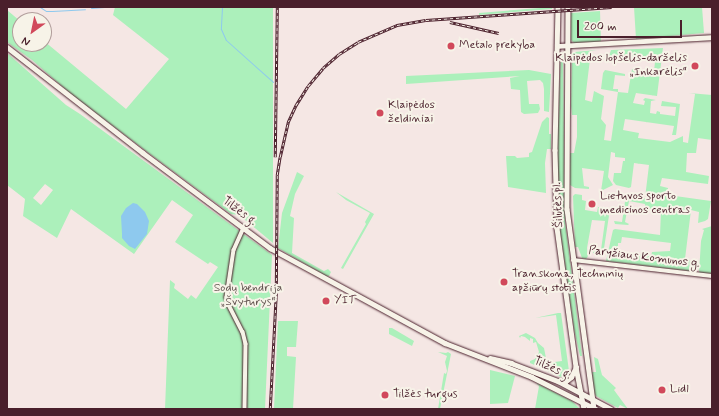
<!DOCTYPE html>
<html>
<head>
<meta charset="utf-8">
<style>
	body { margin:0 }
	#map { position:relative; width:719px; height:416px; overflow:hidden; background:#f5e7e4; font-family:Mynerve,sans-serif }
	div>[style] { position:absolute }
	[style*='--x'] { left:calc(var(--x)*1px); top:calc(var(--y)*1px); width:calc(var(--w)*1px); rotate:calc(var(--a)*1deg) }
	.green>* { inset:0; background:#acf0bb }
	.water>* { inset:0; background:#8ec9ee }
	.stream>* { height:1px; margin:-0.5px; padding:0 0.5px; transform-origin:0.5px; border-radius:0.5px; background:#8ec9ee }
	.roads { filter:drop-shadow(0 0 1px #4a1f2b) drop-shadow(0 0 1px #4a1f2b) }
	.minor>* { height:3.5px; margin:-1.75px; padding:0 1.75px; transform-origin:1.75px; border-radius:1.75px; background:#f7f3e8 }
	.major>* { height:4.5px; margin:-2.25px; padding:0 2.25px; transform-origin:2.25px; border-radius:2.25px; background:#f7f3e8 }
	.rail>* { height:2.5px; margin-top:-1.25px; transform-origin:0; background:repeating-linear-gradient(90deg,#f7f3e8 0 3px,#4a1f2b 0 6px); box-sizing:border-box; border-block:1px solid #4a1f2b }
	.dots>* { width:11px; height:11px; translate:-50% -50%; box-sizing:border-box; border:2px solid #f7f3e8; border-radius:50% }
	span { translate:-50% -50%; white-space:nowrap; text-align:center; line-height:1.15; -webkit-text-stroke:4px #f7f3e8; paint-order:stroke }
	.poi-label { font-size:12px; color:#4a1f2b }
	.left { translate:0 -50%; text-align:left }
	.right { translate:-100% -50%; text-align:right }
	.street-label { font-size:12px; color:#4a1f2b }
	.park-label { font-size:12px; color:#62534f }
	.frame { position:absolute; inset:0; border:8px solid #4a1f2b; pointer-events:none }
	.north { position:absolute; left:12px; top:12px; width:40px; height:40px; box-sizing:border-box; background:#f7f3e8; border:1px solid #b29e9c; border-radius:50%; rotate:213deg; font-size:11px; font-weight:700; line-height:16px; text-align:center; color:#4a1f2b }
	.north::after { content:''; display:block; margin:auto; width:14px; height:18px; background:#d1495b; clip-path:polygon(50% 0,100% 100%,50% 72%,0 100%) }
	.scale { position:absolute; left:577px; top:20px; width:105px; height:18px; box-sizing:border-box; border:2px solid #4a1f2b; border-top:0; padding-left:5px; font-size:12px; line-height:14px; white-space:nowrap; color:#4a1f2b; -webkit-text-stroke:3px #f7f3e8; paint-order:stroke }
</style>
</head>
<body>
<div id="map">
	<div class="green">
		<div style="clip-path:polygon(115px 7px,273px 7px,273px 243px,239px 215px,231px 214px,150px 154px,71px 94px,32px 60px,7px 42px,7px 10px,20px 21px,20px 44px,44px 44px,44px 41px,126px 109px,169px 59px,113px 15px)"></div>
		<div style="clip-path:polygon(552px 7px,552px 9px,479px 15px,479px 13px)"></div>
		<div style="clip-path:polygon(634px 7px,702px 7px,704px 33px,636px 39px)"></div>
		<div style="clip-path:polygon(600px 11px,601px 42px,574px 43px,571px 40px,571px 13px)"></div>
		<div style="clip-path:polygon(evenodd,663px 48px,657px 96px,636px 93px,633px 103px,644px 105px,645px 101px,643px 100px,645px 98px,656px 100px,651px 101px,650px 113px,656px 114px,657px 111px,660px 112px,660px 114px,675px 116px,676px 107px,661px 106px,662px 101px,680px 104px,676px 135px,672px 135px,674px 126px,625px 119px,623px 130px,639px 133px,638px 138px,670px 142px,683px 136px,683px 142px,688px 143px,695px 94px,689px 93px,712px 95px,712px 140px,698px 138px,696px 153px,687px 153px,686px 172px,709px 176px,708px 184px,662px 178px,660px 186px,668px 188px,668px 195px,711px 201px,708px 219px,705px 221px,698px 223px,699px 212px,691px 210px,685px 259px,690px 260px,689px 271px,606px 261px,613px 230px,615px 229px,660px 235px,661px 210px,645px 208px,645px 204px,629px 201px,625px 222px,629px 224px,628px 225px,615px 224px,614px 221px,622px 222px,626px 195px,645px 198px,649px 165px,634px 163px,631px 187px,629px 188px,616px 185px,613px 181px,614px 173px,621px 173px,623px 161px,625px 161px,625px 158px,615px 157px,615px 153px,611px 152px,608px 177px,613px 185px,601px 191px,604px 171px,582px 168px,584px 186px,589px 187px,589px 189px,575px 188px,570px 185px,570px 153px,574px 153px,577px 137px,577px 115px,572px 115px,571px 106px,572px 54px,574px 52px,597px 50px,591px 51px,585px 100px,592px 102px,594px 91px,604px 96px,601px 119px,606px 125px,604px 140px,611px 141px,618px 92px,601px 89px,603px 73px,605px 70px,625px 74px,625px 76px,615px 75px,613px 89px,618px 89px,618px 92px,628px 93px,632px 69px,654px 71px,655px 62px,609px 56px,611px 50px,663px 48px,622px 237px,671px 243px,670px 251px,652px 252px,651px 256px,618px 251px,618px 243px,621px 243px,622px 237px)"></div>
		<div style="clip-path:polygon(561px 52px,563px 53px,565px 221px,582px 356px,580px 356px,574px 329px,559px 222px,557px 150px)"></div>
		<div style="clip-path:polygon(evenodd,7px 53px,66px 105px,80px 114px,272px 255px,265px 409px,165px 409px,170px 280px,175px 284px,174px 288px,188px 299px,191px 295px,196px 299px,218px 267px,210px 262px,208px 264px,175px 242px,193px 215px,172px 200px,134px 254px,71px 209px,57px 238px,23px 216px,25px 199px,7px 185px,7px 53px,45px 184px,53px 190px,41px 205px,33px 198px,45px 184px)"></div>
		<div style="clip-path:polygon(529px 70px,551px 74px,549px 112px,544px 111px,544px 89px,543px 83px,540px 80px,527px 81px,529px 104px,539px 104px,540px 109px,538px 113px,524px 114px,521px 112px,520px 90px,511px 89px,510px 78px,520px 76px,406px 84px,406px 76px)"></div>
		<div style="clip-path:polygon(547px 117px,549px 118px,549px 134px,551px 134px,551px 149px,547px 149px,545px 163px,546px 193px,508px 187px,506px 156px,515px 156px,517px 158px,529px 157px,529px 153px,532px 152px,542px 122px)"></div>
		<div style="clip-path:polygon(297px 172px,304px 176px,295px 194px,290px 216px,294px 218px,292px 253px,324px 271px,328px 269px,331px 272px,329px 276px,326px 276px,278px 248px,282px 213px)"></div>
		<div style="clip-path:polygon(336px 192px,374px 214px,343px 269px,341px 268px,366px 224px,365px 222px,370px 213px,346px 200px)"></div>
		<div style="clip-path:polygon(575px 194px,582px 195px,582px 200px,586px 201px,585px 210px,597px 212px,598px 207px,610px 209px,603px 255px,593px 253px,593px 250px,601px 250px,605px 221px,592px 220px,587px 248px,588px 256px,586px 259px,582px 258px,578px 247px,575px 247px,573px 196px)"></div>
		<div style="clip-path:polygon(712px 226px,712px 274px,699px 273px,701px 241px,704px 230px,702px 229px)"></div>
		<div style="clip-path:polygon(558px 313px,561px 313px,569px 371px,567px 375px,561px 377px,530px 363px,530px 361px,535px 359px,539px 352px,536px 342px,533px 343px,533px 339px,530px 338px,530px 341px,525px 337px,521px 336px,520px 338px,519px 336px,526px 333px,535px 338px,538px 343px,544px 348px,547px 363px,562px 361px,556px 315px,535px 318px)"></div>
		<div style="clip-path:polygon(278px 321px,298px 321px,296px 347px,287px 347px,287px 356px,296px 357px,293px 409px,274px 409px)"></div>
		<div style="clip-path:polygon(389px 328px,392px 328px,414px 341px,412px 346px,389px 334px)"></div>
		<div style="clip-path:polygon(438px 352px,446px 353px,448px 352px,451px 354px,440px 409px,438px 409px,444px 373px,446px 374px,447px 371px,445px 362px,447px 356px)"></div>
		<div style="clip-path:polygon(594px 357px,598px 359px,602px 375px,616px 388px,614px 390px,628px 409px,620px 405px,618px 408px,596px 396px,594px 393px,592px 372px,596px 372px)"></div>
		<div style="clip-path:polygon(490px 370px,515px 376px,508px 403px,490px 404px)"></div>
		<div style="clip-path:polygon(536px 383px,572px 401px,580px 409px,535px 409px,539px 386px)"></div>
	</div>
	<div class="water">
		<div style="clip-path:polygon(133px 203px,137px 204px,145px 212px,149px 221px,147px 234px,135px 249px,129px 246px,122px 238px,122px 234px,121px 216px,126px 208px)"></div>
	</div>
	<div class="stream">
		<div style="--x:40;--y:7;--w:7;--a:34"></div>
		<div style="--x:46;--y:11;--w:6;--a:0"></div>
		<div style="--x:52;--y:11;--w:33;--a:-3"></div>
		<div style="--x:222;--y:7;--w:22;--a:93"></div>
		<div style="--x:221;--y:29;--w:12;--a:66"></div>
		<div style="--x:226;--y:40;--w:63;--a:41.8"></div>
		<div style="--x:91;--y:8;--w:13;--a:-4"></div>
	</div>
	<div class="roads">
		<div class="minor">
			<div style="--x:244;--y:228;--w:24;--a:114"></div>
			<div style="--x:234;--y:250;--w:48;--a:98.5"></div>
			<div style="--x:227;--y:297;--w:8;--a:76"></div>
			<div style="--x:229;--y:305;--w:30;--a:63"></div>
			<div style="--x:243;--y:332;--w:12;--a:76"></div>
			<div style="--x:246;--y:344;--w:65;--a:90.9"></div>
			<div style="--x:573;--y:260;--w:140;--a:6.6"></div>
		</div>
		<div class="major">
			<div style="--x:558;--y:7;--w:143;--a:91.2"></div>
			<div style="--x:555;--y:150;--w:78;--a:88.5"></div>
			<div style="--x:557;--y:228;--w:140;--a:82.2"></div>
			<div style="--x:576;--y:367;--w:43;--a:79.2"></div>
			<div style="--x:568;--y:7;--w:202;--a:90.3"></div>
			<div style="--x:567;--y:209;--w:202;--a:82.3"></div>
			<div style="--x:557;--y:46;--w:155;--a:-3.3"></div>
			<div style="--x:7;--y:47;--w:172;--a:37.9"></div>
			<div style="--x:143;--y:153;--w:159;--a:36.8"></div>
			<div style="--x:270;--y:248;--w:199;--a:28.5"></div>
			<div style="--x:445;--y:343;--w:93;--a:21.3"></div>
			<div style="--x:532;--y:377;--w:72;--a:26.6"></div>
			<div style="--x:490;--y:358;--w:22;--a:13"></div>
			<div style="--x:511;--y:363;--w:50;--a:21"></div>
			<div style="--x:558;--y:381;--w:60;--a:27.8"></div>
			<div style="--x:559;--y:381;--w:6;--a:9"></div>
			<div style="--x:565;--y:382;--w:8;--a:-40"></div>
			<div style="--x:571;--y:377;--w:11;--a:-63"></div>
		</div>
	</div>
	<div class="rail">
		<div style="--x:450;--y:22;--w:50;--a:12.7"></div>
		<div style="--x:275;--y:157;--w:150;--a:-89.2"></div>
		<div style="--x:270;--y:409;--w:116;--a:-87"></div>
		<div style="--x:276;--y:293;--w:118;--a:-89.5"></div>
		<div style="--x:277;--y:175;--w:18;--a:-81"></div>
		<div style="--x:280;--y:157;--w:36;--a:-77"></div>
		<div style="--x:288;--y:122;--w:19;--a:-65"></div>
		<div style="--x:296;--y:105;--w:22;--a:-58"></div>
		<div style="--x:308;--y:86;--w:23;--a:-50"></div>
		<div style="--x:323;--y:68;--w:21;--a:-41"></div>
		<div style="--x:339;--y:54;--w:22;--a:-32"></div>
		<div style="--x:358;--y:42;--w:43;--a:-23.6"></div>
		<div style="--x:397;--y:25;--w:29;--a:-10"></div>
		<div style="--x:426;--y:20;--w:186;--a:-4"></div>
	</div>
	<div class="dots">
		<div style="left:451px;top:46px;background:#d1495b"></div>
		<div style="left:695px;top:66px;background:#d1495b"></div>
		<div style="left:380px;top:113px;background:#d1495b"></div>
		<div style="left:592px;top:204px;background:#d1495b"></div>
		<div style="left:504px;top:282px;background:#d1495b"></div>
		<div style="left:326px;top:301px;background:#d1495b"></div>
		<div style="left:662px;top:390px;background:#d1495b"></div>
		<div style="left:385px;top:395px;background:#d1495b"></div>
	</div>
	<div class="poi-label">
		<span class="left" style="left:459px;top:46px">Metalo prekyba</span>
		<span class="right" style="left:687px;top:66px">Klaipėdos lopšelis-darželis<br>„Inkarėlis“</span>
		<span class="left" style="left:388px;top:113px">Klaipėdos<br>želdiniai</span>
		<span class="left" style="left:600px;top:204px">Lietuvos sporto<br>medicinos centras</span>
		<span class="left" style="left:512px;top:282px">Transkona, Techninių<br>apžiūrų stotis</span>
		<span class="left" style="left:334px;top:301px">YIT</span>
		<span class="left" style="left:670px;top:390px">Lidl</span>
		<span class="left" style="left:393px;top:395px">Tilžės turgus</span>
	</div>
	<div class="street-label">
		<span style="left:559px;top:205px;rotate:-93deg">Šilutės pl.</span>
		<span style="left:239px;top:212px;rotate:37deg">Tilžės g.</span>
		<span style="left:644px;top:258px;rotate:7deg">Paryžiaus Komunos g.</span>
		<span style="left:552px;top:369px;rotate:24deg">Tilžės g.</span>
	</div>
	<div class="park-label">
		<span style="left:248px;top:296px">Sodų bendrija<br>„Švyturys“</span>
	</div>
	<div class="frame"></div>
	<div class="north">N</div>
	<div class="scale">200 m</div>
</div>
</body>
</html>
